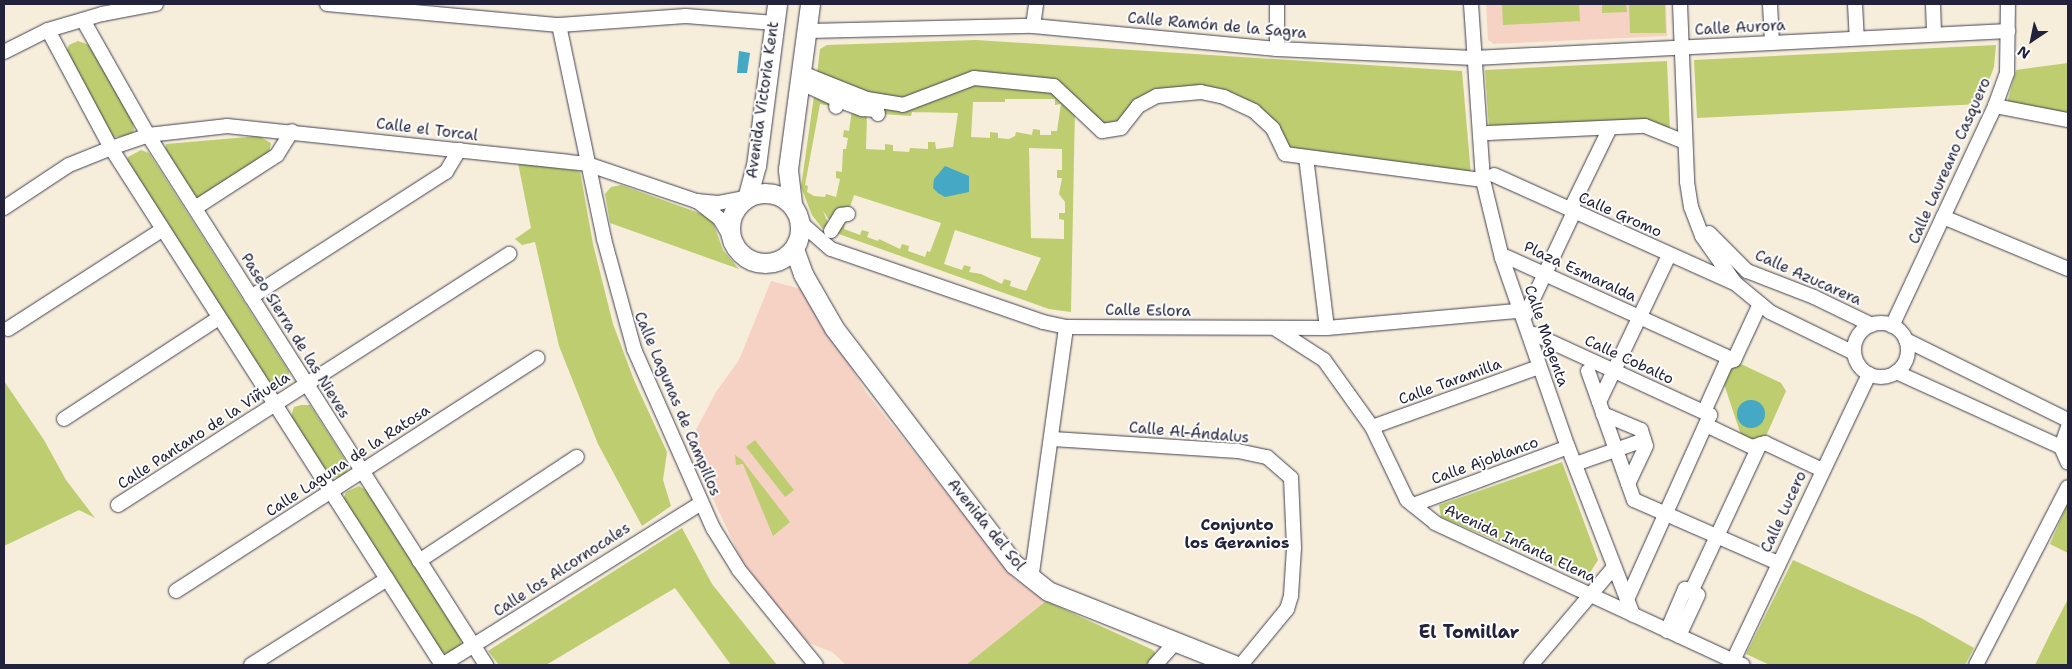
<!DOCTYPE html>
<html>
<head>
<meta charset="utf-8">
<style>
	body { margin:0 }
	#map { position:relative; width:2072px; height:669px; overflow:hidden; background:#f6edda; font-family:"Shantell Sans",sans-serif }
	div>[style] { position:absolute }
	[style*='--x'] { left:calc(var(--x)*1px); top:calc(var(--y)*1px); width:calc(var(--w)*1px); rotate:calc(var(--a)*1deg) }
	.built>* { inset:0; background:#f6d2c5 }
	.green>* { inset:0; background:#bdcd70 }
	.water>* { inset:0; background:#45a8c5 }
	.round { border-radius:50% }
	.roads { filter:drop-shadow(0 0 1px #424053) drop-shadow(0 0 1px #424053) }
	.street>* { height:14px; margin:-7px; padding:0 7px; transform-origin:7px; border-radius:7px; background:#fff }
	.street>.ring { margin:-7px; padding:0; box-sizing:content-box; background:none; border:14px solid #fff; border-radius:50% }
	.secondary>* { height:19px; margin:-9.5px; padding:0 9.5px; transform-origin:9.5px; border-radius:9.5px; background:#fff }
	.secondary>.ring { margin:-9.5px; padding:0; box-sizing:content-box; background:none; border:19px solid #fff; border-radius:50% }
	span { translate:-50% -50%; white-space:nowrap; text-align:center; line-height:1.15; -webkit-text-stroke:4px #fff; paint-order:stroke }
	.street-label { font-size:15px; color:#22223b }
	.neighbourhood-label { font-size:16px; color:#22223b; font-weight:700 }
	.quarter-label { font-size:18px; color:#22223b; font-weight:700 }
	.frame { position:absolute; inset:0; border:5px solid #22223b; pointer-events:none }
	.north { position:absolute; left:2007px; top:15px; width:50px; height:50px; -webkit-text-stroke:4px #fff; paint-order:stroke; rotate:214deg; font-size:14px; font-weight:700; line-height:20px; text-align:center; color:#22223b }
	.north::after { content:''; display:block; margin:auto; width:18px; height:22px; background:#22223b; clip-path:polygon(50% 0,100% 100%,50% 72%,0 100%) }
</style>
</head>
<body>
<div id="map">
	<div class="built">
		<div style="clip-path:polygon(1486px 4px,1666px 4px,1667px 36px,1494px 44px,1488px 40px)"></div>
		<div style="clip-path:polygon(771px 281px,805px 290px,866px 392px,1015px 579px,1046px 601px,966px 665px,846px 665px,832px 652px,809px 643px,785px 618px,741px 559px,688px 445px,716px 392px,739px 360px)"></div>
	</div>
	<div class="green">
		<div style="clip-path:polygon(1502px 4px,1579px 4px,1580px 21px,1503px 25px)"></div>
		<div style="clip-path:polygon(1602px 4px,1626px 4px,1627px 12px,1602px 13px)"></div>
		<div style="clip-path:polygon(1629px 4px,1665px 4px,1666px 33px,1630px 33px)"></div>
		<div style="clip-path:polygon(976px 40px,1462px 71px,1471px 175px,1298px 153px,1287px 146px,1253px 105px,1156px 93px,1115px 126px,1104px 126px,1052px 79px,971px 72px,906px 99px,868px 97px,817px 75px,820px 49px,827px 45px)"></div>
		<div style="clip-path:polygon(78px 41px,92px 46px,133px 121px,134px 130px,131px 136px,111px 137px,66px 52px,69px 45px)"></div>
		<div style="clip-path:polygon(1996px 45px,1994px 67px,1980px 104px,1697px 118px,1694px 60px)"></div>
		<div style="clip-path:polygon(1667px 61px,1670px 133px,1489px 130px,1485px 70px)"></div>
		<div style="clip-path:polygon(2068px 63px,2068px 116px,2007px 103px,2016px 70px)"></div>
		<div style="clip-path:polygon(evenodd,816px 82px,865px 104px,884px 108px,903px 107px,940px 98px,972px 82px,1050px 91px,1075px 107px,1071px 312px,1049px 309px,822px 228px,812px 215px,801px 187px,816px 82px,1005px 99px,1055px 99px,1055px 105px,1061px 104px,1057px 131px,1051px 131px,1051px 135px,1040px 135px,1040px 130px,1033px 129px,1032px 135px,1016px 132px,1015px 136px,1009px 139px,998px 138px,998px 133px,990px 132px,990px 138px,971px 137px,973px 102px,1005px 102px,1005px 99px,816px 82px,820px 104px,852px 110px,849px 131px,844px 130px,843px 137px,848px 138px,846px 149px,843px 149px,842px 172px,836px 171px,836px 178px,840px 179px,836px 197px,826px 194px,825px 197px,814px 196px,807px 192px,808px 186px,805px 185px,820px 104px,816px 82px,912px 112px,958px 113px,953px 147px,936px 149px,935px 142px,928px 142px,928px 149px,910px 148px,909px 152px,893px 151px,893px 145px,885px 144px,885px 150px,866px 149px,867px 113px,911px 116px,912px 112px,816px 82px,1029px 148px,1062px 149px,1062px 170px,1057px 170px,1057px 178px,1062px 178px,1059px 194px,1065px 202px,1065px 213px,1059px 213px,1059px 219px,1064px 220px,1064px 239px,1031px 238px,1029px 148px,816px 82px,854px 195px,941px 223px,930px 252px,927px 251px,925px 257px,908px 251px,909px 246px,902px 244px,900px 249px,879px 239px,878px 241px,867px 237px,869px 232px,862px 230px,860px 235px,844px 229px,846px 218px,841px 219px,835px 228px,829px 225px,823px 211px,833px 225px,842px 211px,849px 210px,854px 195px,816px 82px,955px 230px,1041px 258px,1026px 291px,1010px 286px,1011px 281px,1004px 279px,1002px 284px,981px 274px,969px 272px,971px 267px,964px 265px,962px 270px,944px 264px,955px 230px)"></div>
		<div style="clip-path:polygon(259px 136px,271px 143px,269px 153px,196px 199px,165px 150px,166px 144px)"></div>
		<div style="clip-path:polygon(141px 150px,149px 153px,289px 372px,287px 384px,273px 389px,126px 163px,128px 157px)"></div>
		<div style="clip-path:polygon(518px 163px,580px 171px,593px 244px,613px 324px,634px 380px,667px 452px,663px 480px,671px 506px,642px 526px,598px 444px,559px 346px,535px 242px,522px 245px,515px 239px,531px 228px)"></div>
		<div style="clip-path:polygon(621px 185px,702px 214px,713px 222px,723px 250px,739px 269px,610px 223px,605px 194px,611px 187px)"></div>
		<div style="clip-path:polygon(1739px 363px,1781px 383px,1786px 391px,1766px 436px,1751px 442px,1742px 438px,1722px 378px,1727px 367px)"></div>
		<div style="clip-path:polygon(4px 381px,44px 440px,66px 480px,95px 518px,79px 510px,4px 546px)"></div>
		<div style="clip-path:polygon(301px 405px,310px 405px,349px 466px,346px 473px,337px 478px,327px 476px,290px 420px,294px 407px)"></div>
		<div style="clip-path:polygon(755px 440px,794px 490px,785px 497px,746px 447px)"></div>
		<div style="clip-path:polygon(735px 455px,742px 460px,790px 522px,773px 536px,743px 464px,736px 465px)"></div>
		<div style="clip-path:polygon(1562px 462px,1598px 560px,1586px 579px,1441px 517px,1439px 505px)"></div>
		<div style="clip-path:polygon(359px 486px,367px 491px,461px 638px,461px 649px,450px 655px,439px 651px,343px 500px,346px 492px)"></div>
		<div style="clip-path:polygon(2068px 503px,2068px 553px,2050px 544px)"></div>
		<div style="clip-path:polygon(682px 528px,712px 584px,777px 665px,731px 665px,675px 588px,546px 665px,499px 665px,488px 651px)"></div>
		<div style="clip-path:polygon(1793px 560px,1921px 618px,1974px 648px,1965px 665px,1770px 665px,1746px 654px)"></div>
		<div style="clip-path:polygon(2068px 599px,2068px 665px,2035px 665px,2051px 632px)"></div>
		<div style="clip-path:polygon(1046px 601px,1153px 650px,1156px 654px,1146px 665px,966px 665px)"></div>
	</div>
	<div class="water">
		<div style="clip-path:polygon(739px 51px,750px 53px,747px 73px,737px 73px)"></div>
		<div style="clip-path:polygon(945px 166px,969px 176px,969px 192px,945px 197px,938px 193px,933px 188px,934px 179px)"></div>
		<div class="round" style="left:1737px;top:400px;width:28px;height:28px"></div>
	</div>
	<div class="roads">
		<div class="street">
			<div style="--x:327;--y:4;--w:233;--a:5.2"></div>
			<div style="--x:559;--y:25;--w:127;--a:-4.1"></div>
			<div style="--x:686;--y:16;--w:89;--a:4.5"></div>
			<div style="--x:1471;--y:4;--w:176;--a:86.1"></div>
			<div style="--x:1483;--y:180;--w:80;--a:76.3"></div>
			<div style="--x:1502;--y:258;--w:200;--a:70.8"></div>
			<div style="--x:1568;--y:447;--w:180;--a:68.8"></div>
			<div style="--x:1680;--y:4;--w:178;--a:87.7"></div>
			<div style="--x:1687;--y:182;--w:25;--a:81"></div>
			<div style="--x:1691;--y:207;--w:31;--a:69"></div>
			<div style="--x:1702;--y:236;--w:57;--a:54.9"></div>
			<div style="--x:1735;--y:283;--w:45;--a:39.6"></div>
			<div style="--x:1770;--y:312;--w:93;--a:26"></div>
			<div style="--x:1770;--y:4;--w:38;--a:87"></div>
			<div style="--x:1855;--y:4;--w:33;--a:87"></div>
			<div style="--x:1933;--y:4;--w:30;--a:88"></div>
			<div style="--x:83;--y:20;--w:132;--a:60.5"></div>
			<div style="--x:148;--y:135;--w:629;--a:57.47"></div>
			<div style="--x:559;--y:25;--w:219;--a:78.1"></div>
			<div style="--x:604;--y:239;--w:114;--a:74.7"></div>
			<div style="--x:634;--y:349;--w:196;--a:66.2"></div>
			<div style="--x:713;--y:528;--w:49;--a:58.2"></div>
			<div style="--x:739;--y:570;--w:122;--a:51"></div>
			<div style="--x:1033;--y:26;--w:22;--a:-82"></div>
			<div style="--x:48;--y:30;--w:134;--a:61.9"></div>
			<div style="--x:111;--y:148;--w:614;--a:57.37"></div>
			<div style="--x:807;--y:31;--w:226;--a:-1.3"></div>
			<div style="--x:1033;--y:26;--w:245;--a:5.4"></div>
			<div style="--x:1277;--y:49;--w:197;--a:2.6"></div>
			<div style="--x:1474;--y:58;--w:535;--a:-2.89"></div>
			<div style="--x:1277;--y:49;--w:45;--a:-90"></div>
			<div style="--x:4;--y:52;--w:49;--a:-26.6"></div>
			<div style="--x:48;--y:30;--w:56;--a:-16.5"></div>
			<div style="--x:102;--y:14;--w:55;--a:-10.5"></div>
			<div style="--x:802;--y:73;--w:70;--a:21.8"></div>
			<div style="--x:867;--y:99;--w:36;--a:9"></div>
			<div style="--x:903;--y:105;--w:76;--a:-20.8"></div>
			<div style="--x:974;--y:78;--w:80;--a:5.7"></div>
			<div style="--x:1054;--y:86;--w:66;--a:43.2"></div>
			<div style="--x:1102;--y:131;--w:19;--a:-9"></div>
			<div style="--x:1121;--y:128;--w:28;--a:-52"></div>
			<div style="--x:1138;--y:106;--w:21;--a:-28"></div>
			<div style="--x:1157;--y:96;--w:44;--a:-5.2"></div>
			<div style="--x:1201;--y:92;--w:24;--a:12"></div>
			<div style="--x:1224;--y:97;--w:33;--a:25"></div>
			<div style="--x:1254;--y:111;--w:26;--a:43"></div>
			<div style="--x:1273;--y:129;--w:28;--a:64"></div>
			<div style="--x:1285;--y:154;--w:200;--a:7.5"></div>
			<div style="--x:801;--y:83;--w:41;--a:24.7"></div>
			<div style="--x:838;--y:100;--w:7;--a:106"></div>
			<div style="--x:838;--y:100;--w:26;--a:21"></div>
			<div style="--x:862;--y:109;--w:15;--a:4"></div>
			<div style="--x:877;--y:110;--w:4;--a:76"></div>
			<div style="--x:1995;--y:106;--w:74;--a:10.9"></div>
			<div style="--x:1488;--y:133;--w:157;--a:-2.6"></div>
			<div style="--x:1645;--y:126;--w:43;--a:21.8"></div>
			<div style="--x:1306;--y:157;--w:172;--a:83"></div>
			<div style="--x:1494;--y:175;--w:263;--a:24.2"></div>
			<div style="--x:697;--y:201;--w:29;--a:38"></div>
			<div style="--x:720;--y:219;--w:20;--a:60"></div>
			<div style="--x:4;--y:208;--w:78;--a:-33.5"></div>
			<div style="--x:69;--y:165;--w:45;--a:-22"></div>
			<div style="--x:111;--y:148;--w:39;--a:-19"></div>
			<div style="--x:148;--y:135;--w:80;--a:-6.5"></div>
			<div style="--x:227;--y:126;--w:362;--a:6"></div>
			<div style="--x:587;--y:164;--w:115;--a:18.7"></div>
			<div style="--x:696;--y:201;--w:22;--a:5"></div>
			<div style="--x:718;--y:203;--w:26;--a:-11"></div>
			<div style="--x:195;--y:208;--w:98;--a:-32.9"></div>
			<div style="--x:277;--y:155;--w:28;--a:-58"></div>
			<div style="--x:1570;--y:210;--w:91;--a:-64"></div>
			<div style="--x:1943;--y:217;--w:135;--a:22.6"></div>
			<div style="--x:800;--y:222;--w:41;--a:41.1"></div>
			<div style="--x:831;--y:249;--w:224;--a:19"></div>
			<div style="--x:1043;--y:322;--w:24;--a:12"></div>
			<div style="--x:1066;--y:327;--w:261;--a:0.2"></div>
			<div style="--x:1327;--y:328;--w:193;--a:-5.1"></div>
			<div style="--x:831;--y:231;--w:19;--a:-58"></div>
			<div style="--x:841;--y:215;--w:7;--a:-8"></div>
			<div style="--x:1709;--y:233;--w:54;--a:45"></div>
			<div style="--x:1747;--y:271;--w:72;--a:21.2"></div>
			<div style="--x:1814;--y:297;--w:64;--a:25.8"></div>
			<div style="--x:1507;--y:257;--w:249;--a:24.4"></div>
			<div style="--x:251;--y:297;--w:232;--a:-32.7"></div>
			<div style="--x:446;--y:172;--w:26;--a:-59"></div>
			<div style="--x:1526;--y:314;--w:113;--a:-64.8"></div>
			<div class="ring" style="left:1854px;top:323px;width:40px;height:40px"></div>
			<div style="--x:1892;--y:326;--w:243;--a:-64.9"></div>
			<div style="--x:1995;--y:106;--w:35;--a:-70"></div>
			<div style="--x:2007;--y:73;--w:69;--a:-89.2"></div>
			<div style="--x:8;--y:329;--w:184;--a:-32.8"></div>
			<div style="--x:1276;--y:329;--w:57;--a:32.9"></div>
			<div style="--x:1324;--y:360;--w:82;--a:54.4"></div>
			<div style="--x:1372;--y:427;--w:81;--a:64.4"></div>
			<div style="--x:1407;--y:500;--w:36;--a:39"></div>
			<div style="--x:1435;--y:523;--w:339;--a:24.8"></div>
			<div style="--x:1534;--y:334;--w:194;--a:24.7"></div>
			<div style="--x:1710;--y:415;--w:203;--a:114.2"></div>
			<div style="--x:1906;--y:340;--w:181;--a:26.3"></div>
			<div style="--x:1588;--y:371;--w:137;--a:70.4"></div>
			<div style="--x:1634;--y:500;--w:157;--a:23.6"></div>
			<div style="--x:1896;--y:372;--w:181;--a:24.4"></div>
			<div style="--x:1599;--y:402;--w:163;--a:-64.5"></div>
			<div style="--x:1704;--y:412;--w:54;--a:-65.8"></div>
			<div style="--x:1726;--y:363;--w:9;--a:-21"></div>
			<div style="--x:1734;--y:360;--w:62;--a:-65.1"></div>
			<div style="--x:1603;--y:414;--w:41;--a:22.8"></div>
			<div style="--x:1641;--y:430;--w:10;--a:73"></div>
			<div style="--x:1644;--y:440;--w:6;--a:72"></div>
			<div style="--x:1646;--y:446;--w:42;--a:115.3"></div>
			<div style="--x:64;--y:419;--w:185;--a:-33.1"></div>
			<div style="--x:1706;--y:425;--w:51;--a:25.6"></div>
			<div style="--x:1752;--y:447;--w:14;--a:-17"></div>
			<div style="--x:1765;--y:443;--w:63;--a:25.3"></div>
			<div style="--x:1372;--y:427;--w:177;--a:-19.8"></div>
			<div style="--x:2068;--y:427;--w:21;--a:109"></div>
			<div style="--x:2061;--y:447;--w:17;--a:66"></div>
			<div style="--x:1053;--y:439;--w:185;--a:3.7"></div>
			<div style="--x:1238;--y:451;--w:30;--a:12"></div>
			<div style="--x:1267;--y:457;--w:32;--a:41"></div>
			<div style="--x:1291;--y:478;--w:70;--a:87.5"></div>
			<div style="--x:1294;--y:548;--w:48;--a:93.6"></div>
			<div style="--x:1291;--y:596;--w:14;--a:107"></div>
			<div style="--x:1287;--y:609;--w:72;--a:129.4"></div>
			<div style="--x:1581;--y:462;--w:67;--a:-19.2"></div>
			<div style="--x:118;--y:505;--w:465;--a:-32.7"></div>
			<div style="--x:1413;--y:505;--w:165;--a:-20.5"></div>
			<div style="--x:419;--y:561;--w:189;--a:-33.4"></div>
			<div style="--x:1031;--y:580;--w:255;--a:-82.1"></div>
			<div style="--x:176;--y:591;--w:430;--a:-32.8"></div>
			<div style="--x:1691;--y:592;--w:163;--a:-65"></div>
			<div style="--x:1667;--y:631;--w:46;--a:-66.8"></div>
			<div style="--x:1685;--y:589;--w:14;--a:25"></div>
			<div style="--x:1698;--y:595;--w:45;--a:114.9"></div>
			<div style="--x:251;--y:665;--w:161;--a:-32.3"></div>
			<div style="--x:442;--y:665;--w:304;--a:-32"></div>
			<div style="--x:1155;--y:665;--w:28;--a:-48"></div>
			<div style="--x:1531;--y:665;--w:128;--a:-49.7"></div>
			<div style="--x:1731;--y:665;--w:322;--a:-64.6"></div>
			<div style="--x:1976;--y:665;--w:200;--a:-62.7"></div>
		</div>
		<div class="secondary">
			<div class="ring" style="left:730px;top:193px;width:51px;height:51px"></div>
			<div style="--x:748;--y:195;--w:30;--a:-75"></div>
			<div style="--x:756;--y:166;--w:163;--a:-82.6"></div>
			<div style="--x:792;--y:203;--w:34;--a:-97"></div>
			<div style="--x:788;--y:169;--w:166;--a:-82.4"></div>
			<div style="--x:794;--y:249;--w:27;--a:70"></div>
			<div style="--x:803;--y:274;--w:62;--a:60.1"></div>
			<div style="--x:834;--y:328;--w:297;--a:52.7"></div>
			<div style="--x:1014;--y:564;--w:43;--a:38.5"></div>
			<div style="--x:1048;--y:591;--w:200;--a:21.7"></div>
		</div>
	</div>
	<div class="street-label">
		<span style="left:1217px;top:26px;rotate:5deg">Calle Ramón de la Sagra</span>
		<span style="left:1740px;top:28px;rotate:-3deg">Calle Aurora</span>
		<span style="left:763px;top:100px;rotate:-82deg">Avenida Victoria Kent</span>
		<span style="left:427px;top:130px;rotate:7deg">Calle el Torcal</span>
		<span style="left:1950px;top:161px;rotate:-66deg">Calle Laureano Casquero</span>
		<span style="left:1620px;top:215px;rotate:24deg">Calle Gromo</span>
		<span style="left:1580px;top:272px;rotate:25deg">Plaza Esmaralda</span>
		<span style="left:1808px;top:278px;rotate:24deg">Calle Azucarera</span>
		<span style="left:1148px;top:311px;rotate:1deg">Calle Eslora</span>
		<span style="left:295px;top:336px;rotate:58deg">Paseo Sierra de las Nieves</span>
		<span style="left:1546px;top:336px;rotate:71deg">Calle Magenta</span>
		<span style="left:1629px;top:360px;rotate:25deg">Calle Cobalto</span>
		<span style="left:1450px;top:382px;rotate:-20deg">Calle Taramilla</span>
		<span style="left:677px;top:404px;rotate:67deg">Calle Lagunas de Campillos</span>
		<span style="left:204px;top:431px;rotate:-33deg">Calle Pantano de la Viñuela</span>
		<span style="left:1189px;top:433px;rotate:5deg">Calle Al-Ándalus</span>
		<span style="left:348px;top:461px;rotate:-33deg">Calle Laguna de la Ratosa</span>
		<span style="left:1485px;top:461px;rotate:-20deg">Calle Ajoblanco</span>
		<span style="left:1784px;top:512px;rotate:-65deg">Calle Lucero</span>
		<span style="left:986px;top:525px;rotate:51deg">Avenida del Sol</span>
		<span style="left:1520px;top:544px;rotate:25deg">Avenida Infanta Elena</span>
		<span style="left:562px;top:570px;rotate:-33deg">Calle los Alcornocales</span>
	</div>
	<div class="neighbourhood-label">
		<span style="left:1237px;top:534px">Conjunto<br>los Geranios</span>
	</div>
	<div class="quarter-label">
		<span style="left:1469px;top:632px">El Tomillar</span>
	</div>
	<div class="frame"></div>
	<div class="north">N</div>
</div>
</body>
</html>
